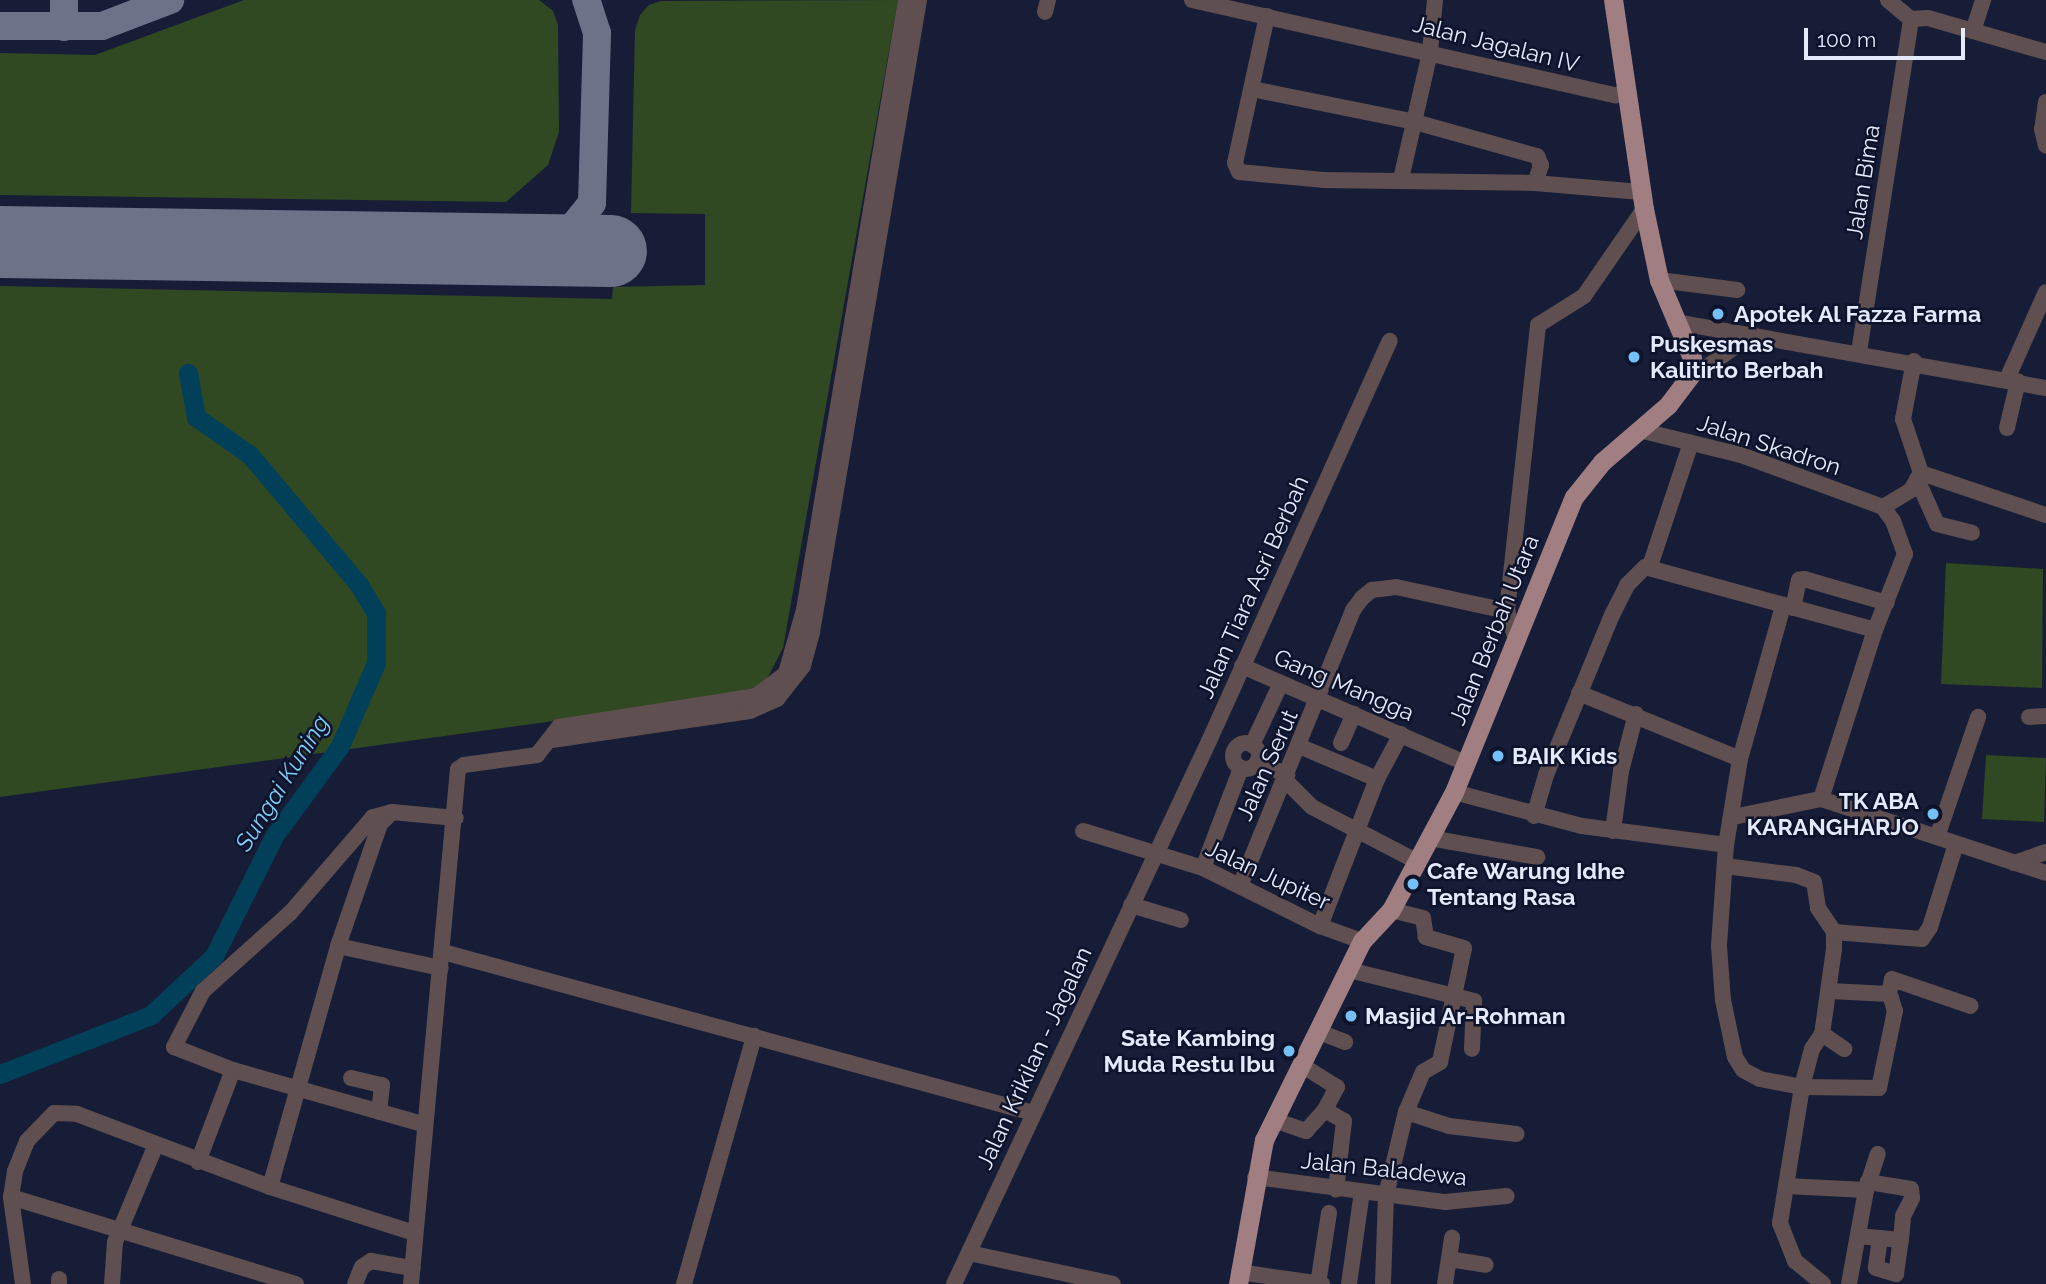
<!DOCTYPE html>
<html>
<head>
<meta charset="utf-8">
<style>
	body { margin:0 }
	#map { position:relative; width:2046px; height:1284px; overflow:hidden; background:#171d36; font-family:Raleway,sans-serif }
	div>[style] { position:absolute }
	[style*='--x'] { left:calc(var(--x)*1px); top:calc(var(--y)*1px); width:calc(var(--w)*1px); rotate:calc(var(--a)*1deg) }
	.green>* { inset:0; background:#304923 }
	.river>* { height:19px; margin:-9.5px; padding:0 9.5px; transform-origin:9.5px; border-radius:9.5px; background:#023f58 }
	.taxiway>* { height:28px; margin:-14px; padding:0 14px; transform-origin:14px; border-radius:14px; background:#6c7288 }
	.runway>* { height:72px; margin:-36px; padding:0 36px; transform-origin:36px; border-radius:36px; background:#6c7288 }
	.minor>* { height:16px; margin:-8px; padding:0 8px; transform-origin:8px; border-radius:8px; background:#5f4f50 }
	.minor>.ring { margin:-8px; padding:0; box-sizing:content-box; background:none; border:16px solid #5f4f50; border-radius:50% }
	.major>* { height:19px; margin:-9.5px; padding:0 9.5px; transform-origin:9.5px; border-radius:9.5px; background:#a07e82 }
	.dots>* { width:19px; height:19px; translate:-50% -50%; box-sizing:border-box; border:4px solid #0e132c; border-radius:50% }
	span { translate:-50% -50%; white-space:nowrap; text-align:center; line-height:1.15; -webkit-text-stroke:5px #0e132c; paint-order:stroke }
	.street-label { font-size:23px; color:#e4e9fb }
	.poi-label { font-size:23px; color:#e4e9fb; font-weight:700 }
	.left { translate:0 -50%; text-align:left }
	.right { translate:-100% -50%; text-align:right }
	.water-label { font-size:24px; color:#7fcbf4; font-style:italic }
	.scale { position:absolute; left:1804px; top:28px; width:161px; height:32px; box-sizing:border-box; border:4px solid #e4e9fb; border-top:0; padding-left:9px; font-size:21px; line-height:24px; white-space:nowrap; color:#e4e9fb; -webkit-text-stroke:5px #0e132c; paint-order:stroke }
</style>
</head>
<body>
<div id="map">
	<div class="green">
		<div style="clip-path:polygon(244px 0,539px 0,553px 11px,558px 25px,559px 132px,548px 165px,506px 202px,0 195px,0 53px,95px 55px)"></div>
		<div style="clip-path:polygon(898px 0,783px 648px,767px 679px,749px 691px,627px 711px,0 797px,0 286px,612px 299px,613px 287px,705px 285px,705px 214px,631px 213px,635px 30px,640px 15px,649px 5px,661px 1px)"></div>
		<div style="clip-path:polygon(1946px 563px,2043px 569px,2042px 688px,1941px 684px)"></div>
		<div style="clip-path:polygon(1986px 755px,2046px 758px,2044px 822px,1982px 819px)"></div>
	</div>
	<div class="river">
		<div style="--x:0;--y:1074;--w:162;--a:-21.3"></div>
		<div style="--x:151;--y:1015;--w:86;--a:-43.1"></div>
		<div style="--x:214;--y:956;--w:134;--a:-63.4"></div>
		<div style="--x:274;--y:836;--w:112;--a:-53.7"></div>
		<div style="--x:340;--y:746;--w:90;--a:-66.6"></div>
		<div style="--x:376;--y:663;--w:50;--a:-90"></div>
		<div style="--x:376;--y:613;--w:31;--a:-121"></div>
		<div style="--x:360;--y:586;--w:171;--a:-130"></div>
		<div style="--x:250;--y:455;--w:66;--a:-144.9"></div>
		<div style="--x:196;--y:417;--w:45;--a:-100.3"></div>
	</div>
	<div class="taxiway">
		<div style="--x:0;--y:26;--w:102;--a:0"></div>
		<div style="--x:102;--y:26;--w:73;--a:-20.9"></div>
		<div style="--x:64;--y:27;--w:27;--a:-90"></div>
		<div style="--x:514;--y:249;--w:37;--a:-11"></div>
		<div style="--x:550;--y:242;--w:25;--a:-32"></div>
		<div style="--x:571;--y:229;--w:33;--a:-51"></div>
		<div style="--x:592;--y:203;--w:170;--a:-88.3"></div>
		<div style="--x:597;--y:33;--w:35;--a:-108"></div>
	</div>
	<div class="runway">
		<div style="--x:0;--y:242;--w:611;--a:0.84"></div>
	</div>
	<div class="minor">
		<div style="--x:1192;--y:0;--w:434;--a:12.7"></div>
		<div style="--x:1615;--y:95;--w:11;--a:-5"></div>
		<div style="--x:1888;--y:0;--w:30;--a:40"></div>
		<div style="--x:1045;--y:12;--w:12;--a:-76"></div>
		<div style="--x:1267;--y:16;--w:150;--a:102.3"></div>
		<div style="--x:1235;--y:163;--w:10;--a:66"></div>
		<div style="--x:1239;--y:172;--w:84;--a:5.4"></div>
		<div style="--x:1323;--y:180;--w:212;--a:0.8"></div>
		<div style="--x:1535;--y:183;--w:106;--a:4.9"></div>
		<div style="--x:1911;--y:19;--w:17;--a:-3"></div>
		<div style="--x:1928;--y:18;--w:123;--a:16.1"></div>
		<div style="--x:1973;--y:31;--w:33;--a:-72"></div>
		<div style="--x:1252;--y:89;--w:166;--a:11.4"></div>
		<div style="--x:1415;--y:122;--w:127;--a:15.6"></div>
		<div style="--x:1537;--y:156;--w:10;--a:66"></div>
		<div style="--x:1541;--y:165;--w:19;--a:108"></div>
		<div style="--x:2046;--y:102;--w:27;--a:98"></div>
		<div style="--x:2042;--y:129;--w:17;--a:77"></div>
		<div style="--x:1401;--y:179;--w:130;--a:-77.1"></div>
		<div style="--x:1430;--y:52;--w:52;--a:-84.5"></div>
		<div style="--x:1659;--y:280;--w:79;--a:7.3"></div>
		<div style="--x:1675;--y:322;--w:377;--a:10.1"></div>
		<div style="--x:1859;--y:352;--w:337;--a:-81.1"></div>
		<div style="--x:1693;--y:372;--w:10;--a:-11"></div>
		<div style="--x:1703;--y:370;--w:61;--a:-36.3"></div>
		<div style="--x:2007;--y:379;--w:95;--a:-65.9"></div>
		<div style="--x:2007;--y:428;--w:48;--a:-76.8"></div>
		<div style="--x:1639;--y:430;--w:105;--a:13.8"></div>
		<div style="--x:1741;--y:455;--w:151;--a:20.1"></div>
		<div style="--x:1921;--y:473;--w:132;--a:18.6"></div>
		<div style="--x:1917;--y:479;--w:49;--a:66"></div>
		<div style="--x:1937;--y:524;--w:36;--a:14"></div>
		<div style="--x:1650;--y:566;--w:130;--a:-71.6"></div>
		<div style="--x:1783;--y:606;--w:159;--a:105.7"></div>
		<div style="--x:1740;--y:759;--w:87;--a:99.2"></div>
		<div style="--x:1726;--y:845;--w:101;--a:94"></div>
		<div style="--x:1719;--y:946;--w:54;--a:85.8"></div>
		<div style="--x:1723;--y:1000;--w:58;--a:78.1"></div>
		<div style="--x:1735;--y:1057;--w:15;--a:58"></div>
		<div style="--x:1743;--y:1070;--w:19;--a:28"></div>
		<div style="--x:1760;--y:1079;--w:43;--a:10.8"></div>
		<div style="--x:1802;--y:1087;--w:138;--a:99.2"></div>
		<div style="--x:1780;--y:1223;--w:41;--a:68.5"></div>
		<div style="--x:1795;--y:1261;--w:36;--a:39"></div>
		<div style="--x:1793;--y:608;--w:29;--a:-78"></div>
		<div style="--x:1799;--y:580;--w:5;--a:-11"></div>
		<div style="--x:1804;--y:579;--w:86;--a:16.1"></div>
		<div style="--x:1516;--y:640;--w:30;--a:-107"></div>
		<div style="--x:1507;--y:611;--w:288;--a:-83.8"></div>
		<div style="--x:1538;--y:325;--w:54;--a:-32.2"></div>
		<div style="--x:1584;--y:296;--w:106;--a:-55.4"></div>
		<div style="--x:1242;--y:666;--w:245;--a:23.5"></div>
		<div style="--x:1579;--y:693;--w:174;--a:22.3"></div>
		<div style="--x:2029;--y:717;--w:17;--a:-3"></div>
		<div style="--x:552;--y:740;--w:200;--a:-8.3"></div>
		<div style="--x:750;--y:711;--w:30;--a:-24"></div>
		<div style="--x:777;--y:699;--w:42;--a:-51.8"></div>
		<div style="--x:803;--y:666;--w:35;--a:-75"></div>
		<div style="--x:812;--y:632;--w:641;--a:-80.39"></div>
		<div style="--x:1341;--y:743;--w:32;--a:-66"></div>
		<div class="ring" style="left:1233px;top:743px;width:10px;height:10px"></div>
		<div style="--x:1252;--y:745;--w:68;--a:-64.9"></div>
		<div style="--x:1299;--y:746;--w:85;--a:22.9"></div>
		<div style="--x:1257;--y:762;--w:33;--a:23"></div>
		<div style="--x:1285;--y:780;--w:38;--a:45"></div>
		<div style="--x:1312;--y:807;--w:117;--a:27.4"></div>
		<div style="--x:1454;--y:792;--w:132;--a:14.9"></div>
		<div style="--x:1582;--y:826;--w:145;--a:7.5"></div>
		<div style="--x:1821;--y:799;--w:177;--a:-72.3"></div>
		<div style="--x:1875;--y:630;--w:82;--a:-68.5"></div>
		<div style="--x:1905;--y:554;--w:35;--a:-110"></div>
		<div style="--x:1893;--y:521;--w:17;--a:-126"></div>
		<div style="--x:1883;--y:507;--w:33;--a:-31"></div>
		<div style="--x:1911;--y:490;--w:20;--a:-60"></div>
		<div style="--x:1921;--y:473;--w:57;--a:-108.4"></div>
		<div style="--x:1903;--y:419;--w:59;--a:-79.3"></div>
		<div style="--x:392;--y:812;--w:20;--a:165"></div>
		<div style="--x:373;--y:817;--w:127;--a:130.8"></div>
		<div style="--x:290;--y:913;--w:117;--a:138.1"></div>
		<div style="--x:203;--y:991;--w:63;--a:117.4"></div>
		<div style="--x:174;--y:1047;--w:63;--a:21.3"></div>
		<div style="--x:233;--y:1070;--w:198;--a:15.9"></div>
		<div style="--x:1534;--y:816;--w:43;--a:-73.7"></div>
		<div style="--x:1546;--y:775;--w:173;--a:-67.6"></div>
		<div style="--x:1612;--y:615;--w:34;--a:-63"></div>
		<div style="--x:1627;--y:585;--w:25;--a:-45"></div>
		<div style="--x:1645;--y:567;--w:238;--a:15.3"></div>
		<div style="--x:1733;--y:817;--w:90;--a:-11.6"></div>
		<div style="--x:1821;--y:799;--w:237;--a:18.2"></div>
		<div style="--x:1083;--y:831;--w:126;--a:17.1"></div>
		<div style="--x:1203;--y:868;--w:131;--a:26.4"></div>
		<div style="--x:1320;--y:926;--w:45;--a:19.7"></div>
		<div style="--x:1613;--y:831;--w:61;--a:-82.4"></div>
		<div style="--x:1621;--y:771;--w:59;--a:-75.3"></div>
		<div style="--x:1937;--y:837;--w:127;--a:-71.1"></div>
		<div style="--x:1430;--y:838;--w:109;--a:10.1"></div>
		<div style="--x:2014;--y:863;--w:34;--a:-19"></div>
		<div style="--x:1725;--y:866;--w:72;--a:7.2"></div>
		<div style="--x:1796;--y:875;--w:19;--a:21"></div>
		<div style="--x:1814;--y:882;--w:26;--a:81"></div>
		<div style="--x:1818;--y:908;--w:29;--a:56"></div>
		<div style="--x:1834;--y:932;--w:17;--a:90"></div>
		<div style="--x:1834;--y:949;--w:86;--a:98"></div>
		<div style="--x:1822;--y:1034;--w:18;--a:124"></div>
		<div style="--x:1812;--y:1049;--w:39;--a:105"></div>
		<div style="--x:1802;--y:1087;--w:77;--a:0.7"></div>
		<div style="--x:1879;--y:1088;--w:79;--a:-78.3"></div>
		<div style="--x:1895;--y:1011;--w:14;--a:-107"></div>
		<div style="--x:1891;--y:998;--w:4;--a:-117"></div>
		<div style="--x:1889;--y:994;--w:59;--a:-177.1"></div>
		<div style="--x:1203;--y:868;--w:107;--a:-69.2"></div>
		<div style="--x:1240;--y:886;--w:298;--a:-67.7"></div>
		<div style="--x:1353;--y:610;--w:15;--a:-53"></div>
		<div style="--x:1362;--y:598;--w:13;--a:-39"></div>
		<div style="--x:1372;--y:590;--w:24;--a:-7"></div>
		<div style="--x:1396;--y:587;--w:114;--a:12.2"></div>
		<div style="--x:1131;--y:905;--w:52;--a:16.7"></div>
		<div style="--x:1320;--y:926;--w:158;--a:-68.8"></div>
		<div style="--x:1377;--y:779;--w:51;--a:-61.9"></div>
		<div style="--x:1834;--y:932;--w:88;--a:4.5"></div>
		<div style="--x:1922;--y:939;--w:14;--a:-56"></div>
		<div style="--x:1930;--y:927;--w:87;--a:-72.6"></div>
		<div style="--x:338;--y:946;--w:105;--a:12.1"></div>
		<div style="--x:443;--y:952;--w:612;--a:15.26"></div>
		<div style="--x:1349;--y:970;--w:129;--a:13.9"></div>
		<div style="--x:1474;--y:1001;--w:48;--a:92.4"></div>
		<div style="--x:1889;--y:994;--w:15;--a:-79"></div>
		<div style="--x:1892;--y:979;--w:83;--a:18.9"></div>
		<div style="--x:1319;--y:1032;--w:28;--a:21"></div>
		<div style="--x:1822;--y:1034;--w:27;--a:34"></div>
		<div style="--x:1303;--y:1066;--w:40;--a:32"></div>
		<div style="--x:1337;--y:1087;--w:26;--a:118"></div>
		<div style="--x:1325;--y:1110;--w:22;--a:30"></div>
		<div style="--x:1344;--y:1121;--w:69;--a:96.6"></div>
		<div style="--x:351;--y:1078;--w:32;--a:13"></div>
		<div style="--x:382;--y:1085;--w:27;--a:96"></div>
		<div style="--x:1406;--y:1112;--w:45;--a:18"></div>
		<div style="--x:1449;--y:1126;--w:68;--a:6.7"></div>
		<div style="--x:1274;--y:1120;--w:34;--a:19"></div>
		<div style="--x:1306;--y:1131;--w:28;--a:-48"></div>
		<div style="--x:198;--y:1162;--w:98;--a:-69.2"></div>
		<div style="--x:1255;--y:1177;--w:192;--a:7.5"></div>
		<div style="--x:1445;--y:1202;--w:62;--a:-5.5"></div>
		<div style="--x:1786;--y:1186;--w:80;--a:2.9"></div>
		<div style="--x:1866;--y:1190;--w:38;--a:-72"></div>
		<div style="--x:270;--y:1187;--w:250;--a:-74.2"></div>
		<div style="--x:338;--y:946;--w:129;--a:-71"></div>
		<div style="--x:380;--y:824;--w:17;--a:-45"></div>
		<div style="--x:392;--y:812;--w:64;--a:5.4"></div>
		<div style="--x:11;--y:1197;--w:298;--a:17"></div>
		<div style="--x:1858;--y:1236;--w:43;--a:5.3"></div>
		<div style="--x:1901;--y:1240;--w:24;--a:-85"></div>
		<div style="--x:1903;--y:1216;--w:20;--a:-63"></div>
		<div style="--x:1912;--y:1198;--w:9;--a:-96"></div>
		<div style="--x:1911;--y:1189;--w:44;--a:-170.8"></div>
		<div style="--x:1880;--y:1238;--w:30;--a:98"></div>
		<div style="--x:1876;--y:1268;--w:21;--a:17"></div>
		<div style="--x:1896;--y:1274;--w:34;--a:-82"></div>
		<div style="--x:969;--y:1253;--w:147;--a:12.1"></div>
		<div style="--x:1449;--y:1259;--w:37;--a:9"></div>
		<div style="--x:1239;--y:1272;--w:84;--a:8.2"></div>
		<div style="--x:23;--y:1284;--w:88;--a:-97.9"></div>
		<div style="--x:11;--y:1197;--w:26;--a:-81"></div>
		<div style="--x:15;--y:1171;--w:32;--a:-68"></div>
		<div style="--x:27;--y:1141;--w:39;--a:-46"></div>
		<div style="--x:54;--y:1113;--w:23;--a:2"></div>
		<div style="--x:77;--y:1114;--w:206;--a:20.7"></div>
		<div style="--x:270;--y:1187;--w:151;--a:17.7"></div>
		<div style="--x:59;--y:1284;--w:5;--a:-90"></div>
		<div style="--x:112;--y:1284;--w:42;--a:-85.9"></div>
		<div style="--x:115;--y:1242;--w:103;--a:-67.2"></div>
		<div style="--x:355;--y:1284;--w:18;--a:-68"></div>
		<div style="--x:362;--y:1267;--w:11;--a:-34"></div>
		<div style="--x:371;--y:1261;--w:42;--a:9.7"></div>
		<div style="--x:411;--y:1284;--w:517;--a:-84.79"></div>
		<div style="--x:458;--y:769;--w:7;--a:-34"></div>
		<div style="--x:464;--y:765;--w:74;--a:-7.8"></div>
		<div style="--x:537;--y:755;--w:36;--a:-52"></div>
		<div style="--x:559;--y:727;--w:199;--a:-8.9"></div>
		<div style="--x:756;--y:696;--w:38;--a:-37"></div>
		<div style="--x:786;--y:673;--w:66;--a:-74.1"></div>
		<div style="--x:804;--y:610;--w:618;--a:-80.51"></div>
		<div style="--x:684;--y:1284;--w:258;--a:-74.2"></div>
		<div style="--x:954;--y:1284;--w:600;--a:-64.84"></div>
		<div style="--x:1209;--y:741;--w:439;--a:-65.7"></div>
		<div style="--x:1318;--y:1284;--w:72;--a:-81.2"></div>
		<div style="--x:1349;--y:1284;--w:93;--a:-82"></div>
		<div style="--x:1383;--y:1284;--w:89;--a:-88.1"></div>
		<div style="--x:1386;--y:1195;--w:85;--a:-76.5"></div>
		<div style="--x:1406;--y:1112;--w:43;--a:-67"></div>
		<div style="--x:1423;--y:1072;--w:20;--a:-30"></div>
		<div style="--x:1440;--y:1062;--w:116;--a:-78.1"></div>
		<div style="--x:1464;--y:948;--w:40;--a:-164"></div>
		<div style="--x:1426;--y:937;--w:19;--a:-99"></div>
		<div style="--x:1423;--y:918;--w:33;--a:-166"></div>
		<div style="--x:1445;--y:1284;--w:47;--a:-81.3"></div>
		<div style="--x:1849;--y:1284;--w:96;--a:-79.7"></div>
	</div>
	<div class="major">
		<div style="--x:1238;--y:1284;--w:146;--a:-79.8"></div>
		<div style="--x:1264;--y:1140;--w:222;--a:-63.8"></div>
		<div style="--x:1362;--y:941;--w:42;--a:-46.9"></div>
		<div style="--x:1391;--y:910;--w:134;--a:-61.9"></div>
		<div style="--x:1454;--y:792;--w:318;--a:-67.9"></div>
		<div style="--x:1574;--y:497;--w:45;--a:-51.3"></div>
		<div style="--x:1602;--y:462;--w:87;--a:-40.8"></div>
		<div style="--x:1668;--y:405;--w:41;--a:-52.9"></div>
		<div style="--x:1693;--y:372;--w:14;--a:-94"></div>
		<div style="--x:1692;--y:358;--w:85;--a:-112.9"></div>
		<div style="--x:1659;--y:280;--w:73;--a:-101.9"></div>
		<div style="--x:1644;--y:209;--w:211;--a:-98.4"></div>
	</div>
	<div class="dots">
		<div style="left:1718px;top:314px;background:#73c1f6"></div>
		<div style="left:1634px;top:357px;background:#73c1f6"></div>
		<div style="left:1498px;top:756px;background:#73c1f6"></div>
		<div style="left:1933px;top:814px;background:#73c1f6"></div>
		<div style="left:1413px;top:884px;background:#73c1f6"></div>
		<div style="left:1351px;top:1016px;background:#73c1f6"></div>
		<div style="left:1289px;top:1051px;background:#73c1f6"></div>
	</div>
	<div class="street-label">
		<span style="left:1496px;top:44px;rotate:14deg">Jalan Jagalan IV</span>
		<span style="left:1863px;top:182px;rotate:-81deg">Jalan Bima</span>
		<span style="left:1769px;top:445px;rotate:18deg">Jalan Skadron</span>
		<span style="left:1253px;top:587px;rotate:-66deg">Jalan Tiara Asri Berbah</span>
		<span style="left:1494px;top:630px;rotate:-68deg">Jalan Berbah Utara</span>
		<span style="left:1344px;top:685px;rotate:23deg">Gang Mangga</span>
		<span style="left:1267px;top:765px;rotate:-66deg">Jalan Serut</span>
		<span style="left:1268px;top:875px;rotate:25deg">Jalan Jupiter</span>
		<span style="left:1034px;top:1058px;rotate:-65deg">Jalan Krikilan - Jagalan</span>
		<span style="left:1384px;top:1169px;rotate:6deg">Jalan Baladewa</span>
	</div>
	<div class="poi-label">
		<span class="left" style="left:1734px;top:314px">Apotek Al Fazza Farma</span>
		<span class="left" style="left:1650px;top:357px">Puskesmas<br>Kalitirto Berbah</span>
		<span class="left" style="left:1512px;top:756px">BAIK Kids</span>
		<span class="right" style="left:1919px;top:814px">TK ABA<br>KARANGHARJO</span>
		<span class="left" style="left:1427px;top:884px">Cafe Warung Idhe<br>Tentang Rasa</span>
		<span class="left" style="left:1365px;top:1016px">Masjid Ar-Rohman</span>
		<span class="right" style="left:1275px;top:1051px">Sate Kambing<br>Muda Restu Ibu</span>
	</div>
	<div class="water-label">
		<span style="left:282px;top:783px;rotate:-58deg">Sungai Kuning</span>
	</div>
	<div class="scale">100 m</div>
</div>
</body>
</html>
